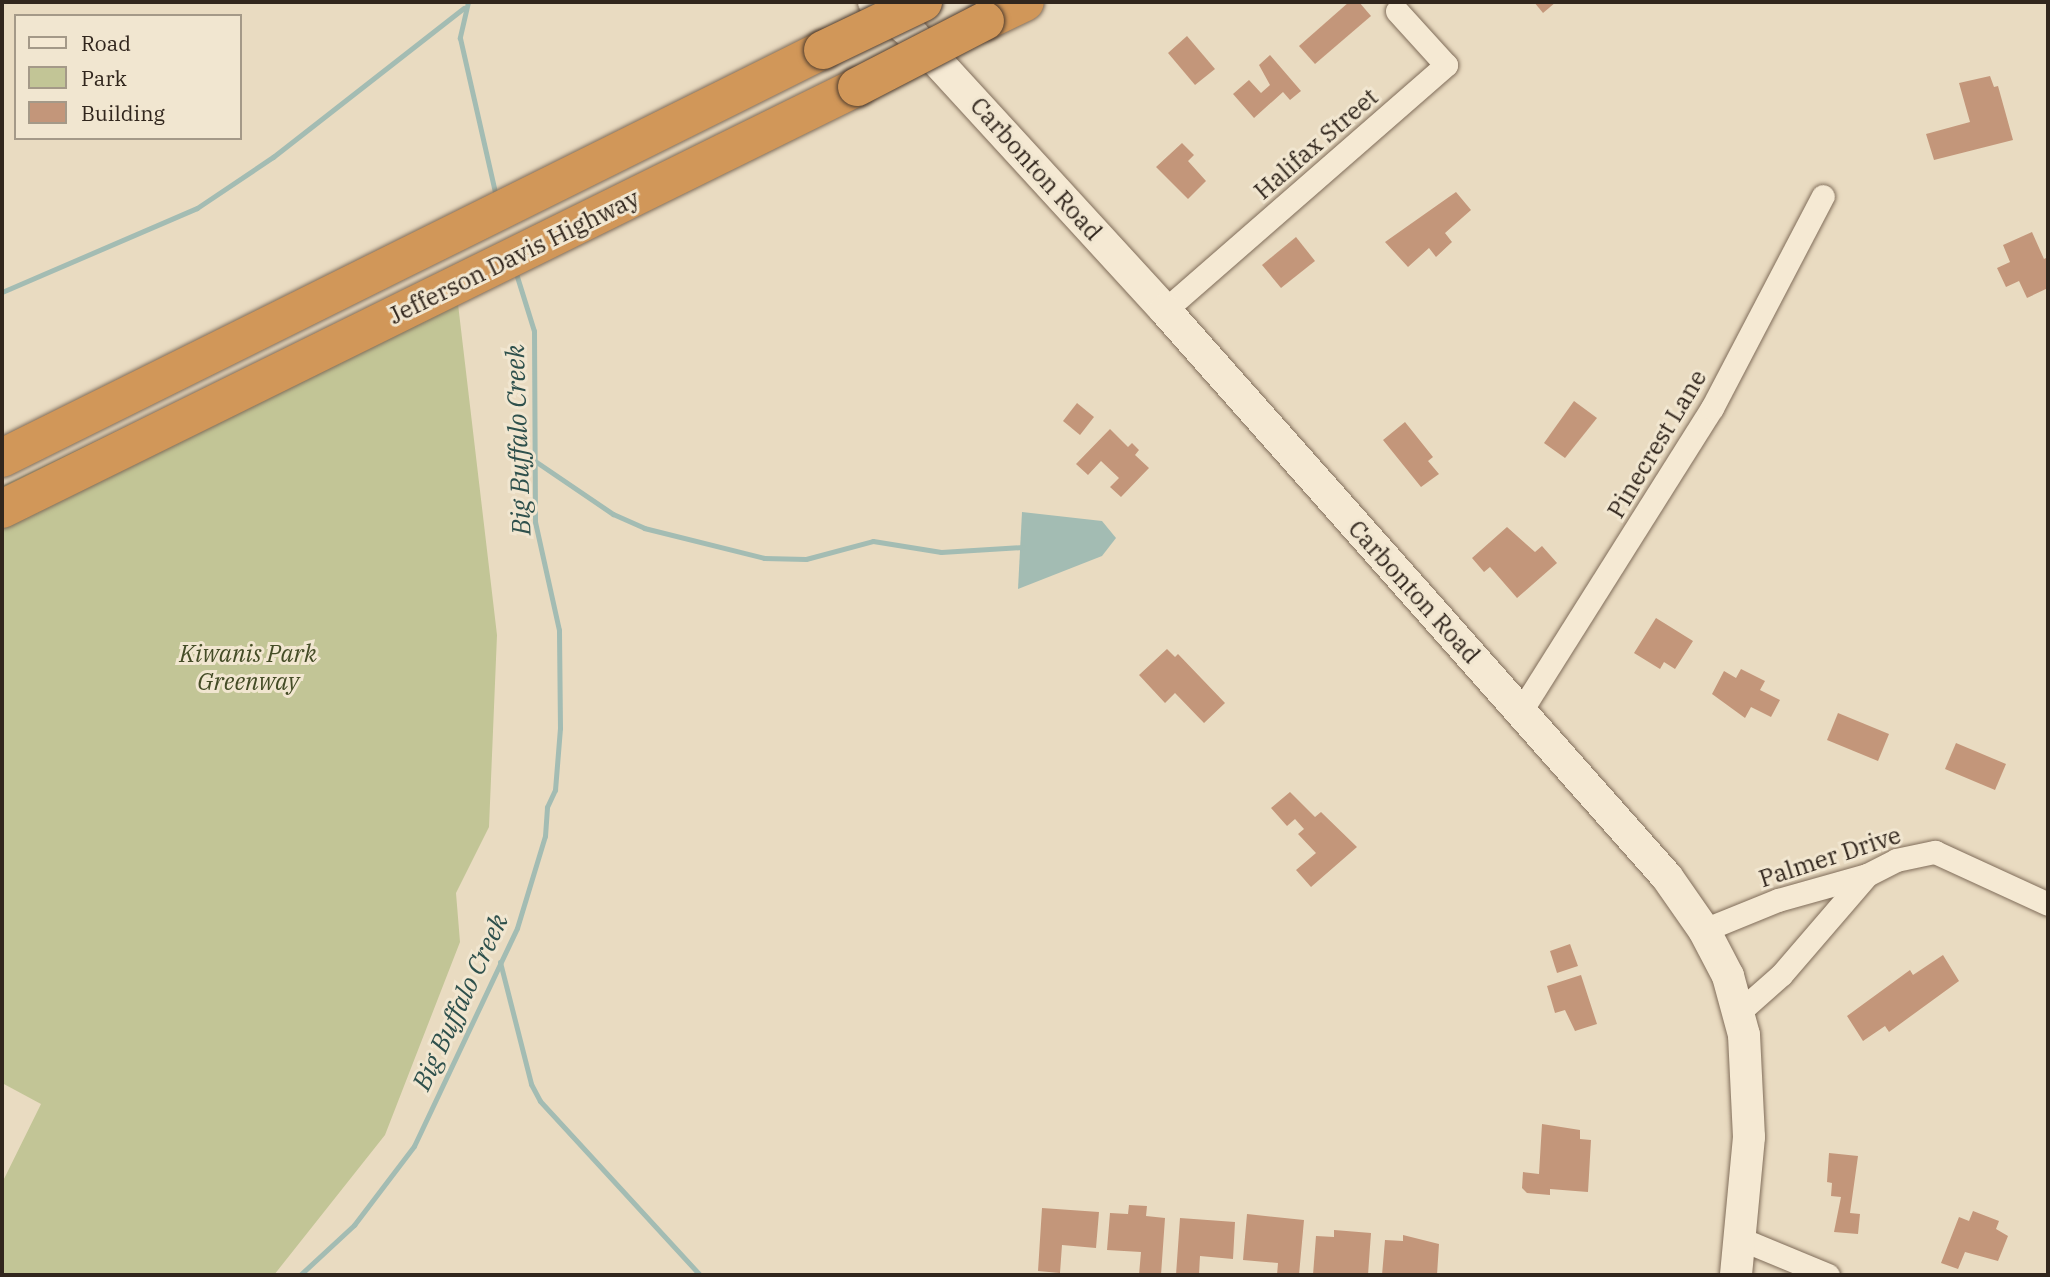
<!DOCTYPE html>
<html>
<head>
<meta charset="utf-8">
<style>
	body { margin:0 }
	#map { position:relative; width:2050px; height:1277px; overflow:hidden; background:#e9dbc1; font-family:"IBM Plex Serif",serif }
	div>[style] { position:absolute }
	[style*='--x'] { left:calc(var(--x)*1px); top:calc(var(--y)*1px); width:calc(var(--w)*1px); rotate:calc(var(--a)*1deg) }
	.green>* { inset:0; background:#c2c596 }
	.water>* { inset:0; background:#a3bcb3 }
	.stream>* { height:5px; margin:-2.5px; padding:0 2.5px; transform-origin:2.5px; border-radius:2.5px; background:#a3bcb3 }
	.building>* { inset:0; background:#c3967a }
	.roads { filter:drop-shadow(0 0 2px #806d5a) drop-shadow(0 0 2px #806d5a) }
	.street>* { height:23px; margin:-11.5px; padding:0 11.5px; transform-origin:11.5px; border-radius:11.5px; background:#f5e9d3 }
	.secondary>* { height:32px; margin:-16px; padding:0 16px; transform-origin:16px; border-radius:16px; background:#f5e9d3 }
	.highway>* { height:38px; margin:-19px; padding:0 19px; transform-origin:19px; border-radius:19px; background:#d19759 }
	.bridges { filter:drop-shadow(0 0 2px #4e3c2e) drop-shadow(0 0 2px #4e3c2e) }
	.highway-bridge>* { height:38px; margin:-19px; padding:0 19px; transform-origin:19px; border-radius:19px; background:#d19759 }
	span { translate:-50% -50%; white-space:nowrap; text-align:center; line-height:1.15; -webkit-text-stroke:6px #f1e6d0; paint-order:stroke }
	.street-label { font-size:24px; color:#31261d }
	.park-label { font-size:24px; color:#444c26; font-style:italic }
	.water-label { font-size:26px; color:#2e504c; font-style:italic }
	.frame { position:absolute; inset:0; border:4px solid #31261d; pointer-events:none }
	.legend { position:absolute; left:14px; top:14px; width:228px; height:126px; box-sizing:border-box; background:#f1e6d0; border:2px solid #a49988; margin:0; padding:9px 12px; list-style:none; font-size:21px; color:#31261d }
	.legend li { display:flex; align-items:center; gap:14px; height:35px }
	.legend b { width:35px; border:2px solid #a49988 }
</style>
</head>
<body>
<div id="map">
	<div class="green">
		<div style="clip-path:polygon(454px 270px,497px 635px,489px 827px,456px 893px,460px 942px,385px 1135px,274px 1275px,2px 1275px,2px 1183px,41px 1104px,2px 1083px,2px 486px)"></div>
	</div>
	<div class="water">
		<div style="clip-path:polygon(1022px 512px,1102px 521px,1116px 538px,1102px 556px,1018px 589px)"></div>
	</div>
	<div class="stream">
		<div style="--x:468;--y:2;--w:37;--a:103"></div>
		<div style="--x:460;--y:38;--w:162;--a:77.2"></div>
		<div style="--x:2;--y:292;--w:212;--a:-23.3"></div>
		<div style="--x:197;--y:208;--w:92;--a:-33.9"></div>
		<div style="--x:273;--y:157;--w:242;--a:-38"></div>
		<div style="--x:532;--y:459;--w:98;--a:34.2"></div>
		<div style="--x:613;--y:514;--w:34;--a:24"></div>
		<div style="--x:644;--y:528;--w:124;--a:14"></div>
		<div style="--x:764;--y:558;--w:42;--a:1.4"></div>
		<div style="--x:806;--y:559;--w:69;--a:-15"></div>
		<div style="--x:873;--y:541;--w:69;--a:9.2"></div>
		<div style="--x:941;--y:552;--w:82;--a:-3.5"></div>
		<div style="--x:500;--y:962;--w:126;--a:75.7"></div>
		<div style="--x:531;--y:1084;--w:19;--a:62"></div>
		<div style="--x:540;--y:1101;--w:236;--a:47.4"></div>
		<div style="--x:300;--y:1275;--w:74;--a:-42.8"></div>
		<div style="--x:354;--y:1225;--w:99;--a:-52.8"></div>
		<div style="--x:414;--y:1146;--w:241;--a:-64.7"></div>
		<div style="--x:517;--y:928;--w:96;--a:-73.1"></div>
		<div style="--x:545;--y:836;--w:29;--a:-86"></div>
		<div style="--x:547;--y:807;--w:19;--a:-65"></div>
		<div style="--x:555;--y:790;--w:62;--a:-85.4"></div>
		<div style="--x:560;--y:728;--w:98;--a:-90.6"></div>
		<div style="--x:559;--y:630;--w:111;--a:-102.5"></div>
		<div style="--x:535;--y:522;--w:191;--a:-90.3"></div>
		<div style="--x:534;--y:331;--w:64;--a:-107.3"></div>
	</div>
	<div class="building">
		<div style="clip-path:polygon(1349px 2px,1359px 2px,1371px 16px,1315px 64px,1299px 46px)"></div>
		<div style="clip-path:polygon(1534px 2px,1556px 2px,1543px 13px)"></div>
		<div style="clip-path:polygon(1187px 36px,1215px 69px,1195px 85px,1168px 53px)"></div>
		<div style="clip-path:polygon(1270px 55px,1301px 91px,1290px 100px,1283px 92px,1254px 118px,1233px 94px,1249px 80px,1261px 93px,1270px 85px,1259px 65px)"></div>
		<div style="clip-path:polygon(1990px 76px,1994px 87px,1998px 86px,2013px 140px,1934px 160px,1926px 134px,1970px 122px,1959px 83px)"></div>
		<div style="clip-path:polygon(1182px 143px,1194px 155px,1188px 161px,1206px 181px,1188px 199px,1156px 167px)"></div>
		<div style="clip-path:polygon(1456px 192px,1471px 210px,1445px 233px,1452px 242px,1436px 257px,1429px 248px,1408px 267px,1385px 242px)"></div>
		<div style="clip-path:polygon(2032px 232px,2044px 259px,2048px 257px,2048px 288px,2027px 298px,2019px 281px,2006px 287px,1997px 268px,2010px 262px,2003px 245px)"></div>
		<div style="clip-path:polygon(1296px 237px,1315px 261px,1281px 288px,1262px 265px)"></div>
		<div style="clip-path:polygon(1574px 401px,1597px 418px,1565px 458px,1544px 443px)"></div>
		<div style="clip-path:polygon(1077px 403px,1094px 417px,1080px 435px,1063px 421px)"></div>
		<div style="clip-path:polygon(1405px 422px,1433px 457px,1428px 461px,1439px 474px,1421px 487px,1383px 440px)"></div>
		<div style="clip-path:polygon(1110px 429px,1128px 447px,1132px 443px,1139px 450px,1135px 455px,1149px 468px,1121px 497px,1110px 487px,1119px 478px,1101px 461px,1088px 475px,1076px 464px)"></div>
		<div style="clip-path:polygon(1507px 527px,1535px 552px,1542px 546px,1557px 563px,1517px 598px,1490px 567px,1484px 572px,1472px 558px)"></div>
		<div style="clip-path:polygon(1656px 618px,1693px 641px,1675px 669px,1664px 662px,1660px 669px,1634px 653px)"></div>
		<div style="clip-path:polygon(1167px 649px,1175px 657px,1178px 654px,1225px 703px,1204px 723px,1175px 693px,1165px 703px,1139px 675px)"></div>
		<div style="clip-path:polygon(1741px 669px,1765px 681px,1760px 690px,1780px 700px,1771px 717px,1751px 707px,1745px 718px,1712px 694px,1724px 671px,1736px 678px)"></div>
		<div style="clip-path:polygon(1838px 713px,1889px 734px,1878px 761px,1827px 740px)"></div>
		<div style="clip-path:polygon(1956px 743px,2006px 764px,1995px 790px,1945px 769px)"></div>
		<div style="clip-path:polygon(1290px 792px,1315px 817px,1321px 812px,1357px 847px,1311px 887px,1296px 870px,1316px 853px,1298px 834px,1304px 829px,1295px 819px,1287px 826px,1271px 808px)"></div>
		<div style="clip-path:polygon(1570px 944px,1578px 966px,1557px 973px,1550px 951px)"></div>
		<div style="clip-path:polygon(1943px 955px,1959px 981px,1889px 1032px,1885px 1026px,1863px 1041px,1847px 1016px,1910px 970px,1913px 975px)"></div>
		<div style="clip-path:polygon(1581px 975px,1597px 1024px,1575px 1031px,1565px 1010px,1555px 1013px,1547px 986px)"></div>
		<div style="clip-path:polygon(1542px 1124px,1580px 1130px,1580px 1139px,1591px 1140px,1588px 1192px,1550px 1189px,1550px 1195px,1527px 1193px,1522px 1188px,1523px 1172px,1539px 1174px)"></div>
		<div style="clip-path:polygon(1829px 1153px,1858px 1156px,1850px 1213px,1860px 1214px,1858px 1234px,1834px 1232px,1841px 1197px,1831px 1196px,1832px 1183px,1827px 1182px)"></div>
		<div style="clip-path:polygon(1129px 1205px,1147px 1206px,1146px 1216px,1165px 1218px,1161px 1275px,1139px 1275px,1141px 1252px,1107px 1250px,1110px 1213px,1128px 1214px)"></div>
		<div style="clip-path:polygon(1042px 1208px,1099px 1212px,1096px 1248px,1062px 1245px,1060px 1273px,1038px 1271px)"></div>
		<div style="clip-path:polygon(1973px 1211px,1999px 1221px,1996px 1229px,2008px 1236px,1998px 1261px,1965px 1252px,1958px 1269px,1941px 1263px,1959px 1217px,1969px 1221px)"></div>
		<div style="clip-path:polygon(1247px 1214px,1304px 1220px,1299px 1275px,1277px 1275px,1278px 1263px,1243px 1260px)"></div>
		<div style="clip-path:polygon(1180px 1218px,1235px 1222px,1233px 1259px,1200px 1256px,1199px 1275px,1176px 1275px)"></div>
		<div style="clip-path:polygon(1334px 1230px,1371px 1233px,1368px 1275px,1313px 1275px,1316px 1236px,1334px 1237px)"></div>
		<div style="clip-path:polygon(1403px 1235px,1439px 1244px,1437px 1275px,1382px 1275px,1385px 1240px,1403px 1241px)"></div>
	</div>
	<div class="roads">
		<div class="street">
			<div style="--x:1165;--y:310;--w:373;--a:-41.1"></div>
			<div style="--x:1446;--y:65;--w:73;--a:-132.2"></div>
			<div style="--x:1521;--y:711;--w:358;--a:-57.8"></div>
			<div style="--x:1712;--y:408;--w:239;--a:-62.4"></div>
			<div style="--x:1704;--y:930;--w:80;--a:-22.1"></div>
			<div style="--x:1778;--y:900;--w:92;--a:-15.7"></div>
			<div style="--x:1867;--y:875;--w:33;--a:-27"></div>
			<div style="--x:1896;--y:860;--w:40;--a:-12"></div>
			<div style="--x:1935;--y:852;--w:124;--a:24.7"></div>
			<div style="--x:1739;--y:1012;--w:56;--a:-41.4"></div>
			<div style="--x:1781;--y:975;--w:132;--a:-49.3"></div>
			<div style="--x:1741;--y:1239;--w:94;--a:22.5"></div>
		</div>
		<div class="secondary">
			<div style="--x:874;--y:2;--w:51;--a:40.2"></div>
			<div style="--x:913;--y:35;--w:373;--a:47.5"></div>
			<div style="--x:1165;--y:310;--w:757;--a:48.48"></div>
			<div style="--x:1667;--y:877;--w:65;--a:55.1"></div>
			<div style="--x:1704;--y:930;--w:52;--a:62.4"></div>
			<div style="--x:1728;--y:976;--w:61;--a:74.8"></div>
			<div style="--x:1744;--y:1035;--w:102;--a:87.2"></div>
			<div style="--x:1749;--y:1137;--w:139;--a:95.4"></div>
		</div>
		<div class="highway">
			<div style="--x:985;--y:21;--w:44;--a:-25.4"></div>
			<div style="--x:2;--y:458;--w:917;--a:-26.43"></div>
			<div style="--x:2;--y:509;--w:953;--a:-26.27"></div>
		</div>
	</div>
	<div class="bridges">
		<div class="highway-bridge">
			<div style="--x:823;--y:50;--w:111;--a:-25.6"></div>
			<div style="--x:857;--y:87;--w:144;--a:-27.3"></div>
		</div>
	</div>
	<div class="street-label">
		<span style="left:1316px;top:144px;rotate:-41deg">Halifax Street</span>
		<span style="left:1036px;top:169px;rotate:48deg">Carbonton Road</span>
		<span style="left:514px;top:257px;rotate:-26deg">Jefferson Davis Highway</span>
		<span style="left:1657px;top:444px;rotate:-59deg">Pinecrest Lane</span>
		<span style="left:1414px;top:592px;rotate:48deg">Carbonton Road</span>
		<span style="left:1830px;top:857px;rotate:-18deg">Palmer Drive</span>
	</div>
	<div class="park-label">
		<span style="left:248px;top:668px">Kiwanis Park<br>Greenway</span>
	</div>
	<div class="water-label">
		<span style="left:518px;top:440px;rotate:-92deg">Big Buffalo Creek</span>
		<span style="left:460px;top:1002px;rotate:-65deg">Big Buffalo Creek</span>
	</div>
	<div class="frame"></div>
	<ul class="legend">
	<li><b style="height:9px;background:#f5e9d3"></b>Road</li>
	<li><b style="height:19px;background:#c2c596"></b>Park</li>
	<li><b style="height:19px;background:#c3967a"></b>Building</li>
	</ul>
</div>
</body>
</html>
